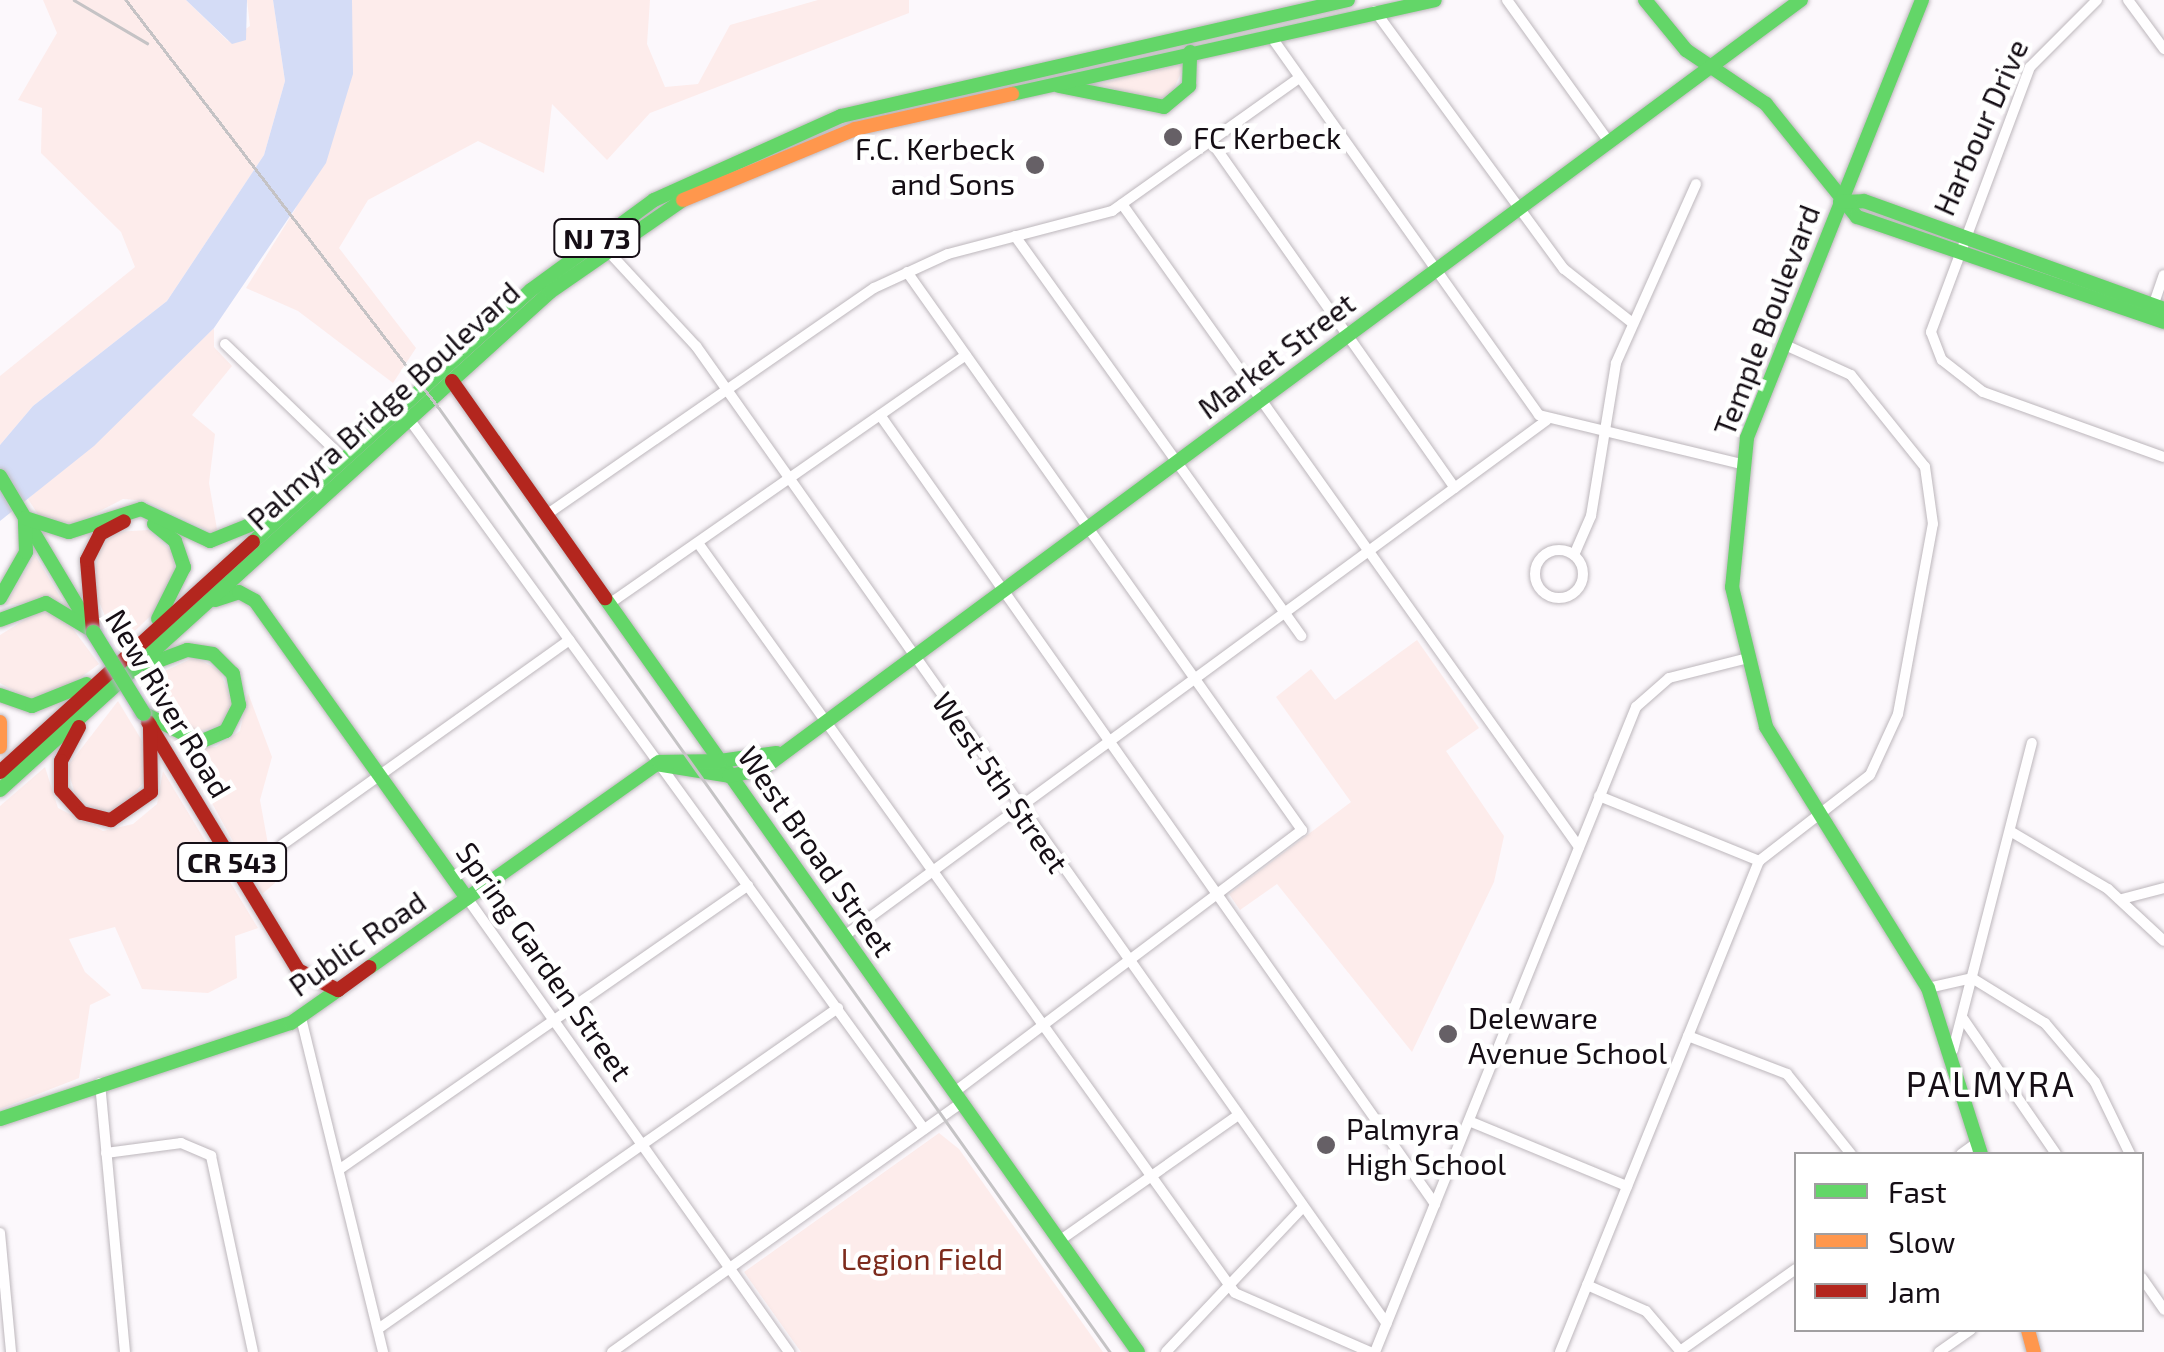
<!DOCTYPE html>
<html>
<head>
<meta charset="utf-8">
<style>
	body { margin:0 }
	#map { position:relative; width:2164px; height:1352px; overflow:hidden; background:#fcf8fc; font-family:"Exo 2",sans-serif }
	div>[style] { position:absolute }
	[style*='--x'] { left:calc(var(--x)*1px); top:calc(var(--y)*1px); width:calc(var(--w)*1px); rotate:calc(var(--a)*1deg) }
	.green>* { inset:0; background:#fdeceb }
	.water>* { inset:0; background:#d4dcf6 }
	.roads { filter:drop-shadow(0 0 2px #bdb7bc) drop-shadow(0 0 2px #bdb7bc) }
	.street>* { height:10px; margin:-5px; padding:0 5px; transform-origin:5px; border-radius:5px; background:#fffeff }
	.street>.ring { margin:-5px; padding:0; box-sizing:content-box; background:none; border:10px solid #fffeff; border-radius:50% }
	.fast>* { height:14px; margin:-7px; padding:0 7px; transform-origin:7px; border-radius:7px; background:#63d668 }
	.slow>* { height:14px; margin:-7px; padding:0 7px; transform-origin:7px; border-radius:7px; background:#ff974d }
	.jam>* { height:14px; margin:-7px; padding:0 7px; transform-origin:7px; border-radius:7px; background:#b3261e }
	.rail>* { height:2.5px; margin:-1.25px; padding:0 1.25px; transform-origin:1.25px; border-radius:1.25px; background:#c5c3c5 }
	.bridges { filter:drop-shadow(0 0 2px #b8b0c2) drop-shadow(0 0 2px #b8b0c2) }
	.fast-bridge>* { height:15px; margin:-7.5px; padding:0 7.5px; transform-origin:7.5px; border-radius:7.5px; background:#63d668 }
	.dots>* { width:28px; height:28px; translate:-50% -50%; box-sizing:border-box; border:5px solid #fff; border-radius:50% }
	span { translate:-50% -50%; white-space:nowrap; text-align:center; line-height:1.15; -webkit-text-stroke:9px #fff; paint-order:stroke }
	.shield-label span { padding:2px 8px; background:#fff; border:2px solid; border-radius:8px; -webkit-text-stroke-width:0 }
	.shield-label { font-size:28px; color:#150e15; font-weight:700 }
	.street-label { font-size:30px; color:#150e15 }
	.poi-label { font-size:30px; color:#150e15 }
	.left { translate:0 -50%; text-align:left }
	.right { translate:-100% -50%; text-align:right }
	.park-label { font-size:30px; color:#7d2b1d }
	.quarter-label { font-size:35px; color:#150e15; letter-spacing:2.5px }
	.legend { position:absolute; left:1794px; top:1152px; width:350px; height:180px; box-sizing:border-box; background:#fff; border:2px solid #a19fa1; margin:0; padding:12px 18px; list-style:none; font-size:30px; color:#150e15 }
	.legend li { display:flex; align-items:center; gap:20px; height:50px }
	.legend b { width:50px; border:2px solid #a19fa1 }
</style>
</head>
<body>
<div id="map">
	<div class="green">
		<div style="clip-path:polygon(43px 0,186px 0,228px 41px,250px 26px,247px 0,273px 0,285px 81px,264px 155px,167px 301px,33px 406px,0 445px,0 376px,135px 267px,121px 232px,41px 153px,42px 108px,18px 100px,57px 33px)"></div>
		<div style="clip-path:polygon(352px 0,650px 0,647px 44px,665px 87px,698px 84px,730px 25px,818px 0,909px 0,909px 13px,650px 113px,607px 160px,552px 104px,544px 173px,478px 141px,368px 200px,339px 248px,416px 348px,393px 383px,298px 311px,246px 288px,296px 208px)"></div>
		<div style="clip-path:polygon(1185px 63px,1170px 98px,1150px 102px,1099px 84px)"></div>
		<div style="clip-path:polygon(214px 328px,214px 347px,232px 366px,192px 415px,215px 434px,209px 483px,218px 535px,147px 501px,123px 499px,75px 524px,41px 519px,28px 499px)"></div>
		<div style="clip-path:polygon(148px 530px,174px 554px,175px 575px,163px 604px,118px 647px,92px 585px,100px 548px,116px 532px)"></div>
		<div style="clip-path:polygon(35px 555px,62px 600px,5px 605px)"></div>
		<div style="clip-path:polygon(42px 609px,64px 617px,99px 664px,58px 694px,30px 700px,0 683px,0 635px)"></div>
		<div style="clip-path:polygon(1417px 640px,1479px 728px,1446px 751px,1504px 836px,1494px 882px,1412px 1052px,1277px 884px,1240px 910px,1229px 894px,1351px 802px,1276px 697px,1311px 669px,1335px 700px)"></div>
		<div style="clip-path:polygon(195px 657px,220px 671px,233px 705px,223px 724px,195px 733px,166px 720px,141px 682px)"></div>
		<div style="clip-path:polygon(248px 693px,272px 757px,260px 800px,275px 883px,262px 894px,180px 745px,216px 747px,240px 731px)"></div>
		<div style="clip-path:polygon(118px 701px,147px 749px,150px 776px,118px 811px,98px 810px,76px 797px,67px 767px)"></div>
		<div style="clip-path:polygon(45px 767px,58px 808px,103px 831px,133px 824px,157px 804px,163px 771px,258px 928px,235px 936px,237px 978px,208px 993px,142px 989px,115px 927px,69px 939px,85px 972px,111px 995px,90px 1005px,79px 1078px,0 1109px,0 806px)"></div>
		<div style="clip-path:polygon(939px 1133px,959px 1149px,1103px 1352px,801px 1352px,744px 1272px)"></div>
	</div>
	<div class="water">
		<div style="clip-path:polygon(186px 0,247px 0,246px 40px,232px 44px)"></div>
		<div style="clip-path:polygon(273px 0,352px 0,353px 74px,326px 163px,214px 328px,94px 446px,0 521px,0 445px,33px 406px,167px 301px,264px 155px,285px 81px)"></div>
	</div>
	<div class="roads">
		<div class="street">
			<div style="--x:1507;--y:0;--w:175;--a:54.3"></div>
			<div style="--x:2097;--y:0;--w:95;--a:135"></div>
			<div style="--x:2030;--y:67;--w:283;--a:110.5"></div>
			<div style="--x:1931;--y:332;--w:30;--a:69"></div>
			<div style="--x:1942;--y:360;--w:52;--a:38"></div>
			<div style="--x:1983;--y:392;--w:192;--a:19.8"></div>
			<div style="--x:2128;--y:0;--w:61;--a:53.7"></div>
			<div style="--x:1375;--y:11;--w:320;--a:53.8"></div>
			<div style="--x:1564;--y:269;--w:85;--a:38.3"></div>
			<div style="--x:1270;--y:35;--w:466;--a:54.7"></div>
			<div style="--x:1539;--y:415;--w:208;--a:13.6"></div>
			<div style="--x:1211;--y:141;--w:424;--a:54.9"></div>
			<div style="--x:1122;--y:204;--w:789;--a:54.6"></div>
			<div style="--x:1015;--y:236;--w:492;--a:54.4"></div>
			<div style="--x:607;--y:250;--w:131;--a:47.2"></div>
			<div style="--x:696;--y:346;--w:1197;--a:54.76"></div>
			<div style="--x:907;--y:272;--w:684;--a:54.71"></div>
			<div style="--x:1302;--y:830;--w:436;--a:143"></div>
			<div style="--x:2151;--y:312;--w:39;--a:-71"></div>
			<div style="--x:225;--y:344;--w:165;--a:44"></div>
			<div style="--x:880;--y:415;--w:965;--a:54.88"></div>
			<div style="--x:409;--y:419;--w:877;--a:54.04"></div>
			<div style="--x:546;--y:515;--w:399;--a:-34.7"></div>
			<div style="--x:874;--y:288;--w:81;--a:-24.7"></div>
			<div style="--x:948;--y:254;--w:170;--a:-14.7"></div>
			<div style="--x:1112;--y:211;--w:228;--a:-35.4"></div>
			<div style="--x:698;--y:543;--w:922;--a:54.4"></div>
			<div style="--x:1235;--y:1293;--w:147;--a:23.6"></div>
			<div class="ring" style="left:1535px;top:550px;width:38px;height:38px"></div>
			<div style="--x:1574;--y:555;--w:43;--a:-66.4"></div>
			<div style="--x:1591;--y:516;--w:155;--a:-80.7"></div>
			<div style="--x:1616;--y:363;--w:196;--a:-65.9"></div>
			<div style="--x:609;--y:604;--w:435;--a:-34.9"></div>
			<div style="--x:1599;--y:796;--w:173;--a:22.1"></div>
			<div style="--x:2010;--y:831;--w:114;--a:30.6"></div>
			<div style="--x:2108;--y:889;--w:76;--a:42.9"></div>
			<div style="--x:282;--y:845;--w:353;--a:-35.5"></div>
			<div style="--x:467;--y:898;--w:557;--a:54.65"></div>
			<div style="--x:2122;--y:899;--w:43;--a:-14.7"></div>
			<div style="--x:843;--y:937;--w:873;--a:-36.29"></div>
			<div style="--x:1928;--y:988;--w:45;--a:-12.8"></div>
			<div style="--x:1972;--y:978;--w:86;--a:31.7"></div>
			<div style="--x:2045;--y:1023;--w:77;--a:49.7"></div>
			<div style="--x:2095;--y:1082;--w:80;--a:64.1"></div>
			<div style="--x:1962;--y:1017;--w:166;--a:55.5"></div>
			<div style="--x:301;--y:1018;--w:344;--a:76.2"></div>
			<div style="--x:1688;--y:1036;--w:106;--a:21"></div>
			<div style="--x:1787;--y:1074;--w:102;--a:51.3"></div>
			<div style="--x:1953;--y:1050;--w:317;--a:-75.6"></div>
			<div style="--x:100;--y:1083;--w:270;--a:84.7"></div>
			<div style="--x:1469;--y:1121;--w:171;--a:22.4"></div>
			<div style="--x:106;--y:1153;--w:76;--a:-7.6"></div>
			<div style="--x:181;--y:1143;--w:33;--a:23"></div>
			<div style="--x:211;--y:1156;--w:200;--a:77.9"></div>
			<div style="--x:1961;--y:1154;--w:21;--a:-35"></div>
			<div style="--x:340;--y:1169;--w:497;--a:-34.8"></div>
			<div style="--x:0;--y:1233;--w:120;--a:84.7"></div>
			<div style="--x:1059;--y:1241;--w:219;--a:-35.1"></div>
			<div style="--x:2142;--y:1278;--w:39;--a:55"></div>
			<div style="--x:1587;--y:1285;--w:64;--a:23.8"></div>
			<div style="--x:1646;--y:1311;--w:54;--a:49.5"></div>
			<div style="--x:378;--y:1329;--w:561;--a:-34.91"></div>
			<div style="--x:1680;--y:1351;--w:142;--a:-35.3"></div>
			<div style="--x:612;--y:1352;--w:429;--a:-35.5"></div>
			<div style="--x:1166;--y:1352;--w:199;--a:-46.6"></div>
			<div style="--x:1375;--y:1352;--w:696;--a:-67.97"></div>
			<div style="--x:1636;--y:707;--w:44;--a:-41.3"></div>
			<div style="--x:1669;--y:678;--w:77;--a:-14.2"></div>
			<div style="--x:1560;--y:1352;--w:530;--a:-67.94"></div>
			<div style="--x:1759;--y:861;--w:140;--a:-37.8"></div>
			<div style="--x:1870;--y:775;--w:67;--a:-65.3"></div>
			<div style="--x:1898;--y:714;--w:193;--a:-79.6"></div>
			<div style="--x:1933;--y:524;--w:58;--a:-98"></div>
			<div style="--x:1925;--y:467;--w:118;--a:-128.8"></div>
			<div style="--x:1851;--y:375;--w:75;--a:-155.5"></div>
			<div style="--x:1939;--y:1352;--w:39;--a:-35"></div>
		</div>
		<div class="fast">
			<div style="--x:1645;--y:0;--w:65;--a:50.6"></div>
			<div style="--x:1686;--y:50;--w:97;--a:34"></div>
			<div style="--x:1766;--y:104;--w:145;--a:51.2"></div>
			<div style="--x:1857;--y:217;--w:324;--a:18.9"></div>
			<div style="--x:1922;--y:0;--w:472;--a:111.8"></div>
			<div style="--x:1747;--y:438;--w:150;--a:95.7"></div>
			<div style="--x:1732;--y:587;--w:144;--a:76.3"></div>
			<div style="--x:1766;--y:727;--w:307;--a:58.2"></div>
			<div style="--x:1928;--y:988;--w:174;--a:72.3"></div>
			<div style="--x:1059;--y:86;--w:107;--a:11.3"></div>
			<div style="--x:1164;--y:107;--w:33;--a:-40"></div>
			<div style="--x:1189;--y:86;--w:34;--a:-88"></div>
			<div style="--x:1012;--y:94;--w:433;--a:-12.5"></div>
			<div style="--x:1840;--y:202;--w:24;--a:-2"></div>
			<div style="--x:1864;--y:201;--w:319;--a:19.8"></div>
			<div style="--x:0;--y:476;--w:182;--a:59.2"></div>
			<div style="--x:154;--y:524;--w:27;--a:39"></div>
			<div style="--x:175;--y:541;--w:28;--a:71"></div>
			<div style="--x:184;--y:567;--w:58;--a:116.6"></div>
			<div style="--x:253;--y:542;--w:375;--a:-42.2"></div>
			<div style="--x:531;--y:290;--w:152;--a:-36.2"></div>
			<div style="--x:654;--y:200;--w:205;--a:-24.2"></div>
			<div style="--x:841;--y:116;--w:520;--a:-12.89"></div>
			<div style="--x:0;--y:598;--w:53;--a:-60.5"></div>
			<div style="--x:26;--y:552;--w:34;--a:-92"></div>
			<div style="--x:25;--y:518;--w:46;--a:17.7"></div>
			<div style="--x:69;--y:532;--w:76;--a:-17.7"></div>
			<div style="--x:141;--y:509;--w:76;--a:24.9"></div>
			<div style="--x:210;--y:541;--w:59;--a:-21.8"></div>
			<div style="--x:605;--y:598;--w:923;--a:54.74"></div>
			<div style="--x:215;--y:600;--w:25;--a:-18"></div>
			<div style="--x:239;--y:592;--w:18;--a:29"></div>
			<div style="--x:255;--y:601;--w:365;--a:54.5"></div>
			<div style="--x:0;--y:620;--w:49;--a:-20.3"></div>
			<div style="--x:46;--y:603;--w:55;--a:30.8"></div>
			<div style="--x:0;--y:695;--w:34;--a:19"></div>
			<div style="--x:32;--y:706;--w:59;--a:-21.8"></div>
			<div style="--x:143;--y:713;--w:64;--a:27"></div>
			<div style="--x:200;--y:742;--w:28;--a:-23"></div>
			<div style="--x:226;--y:731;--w:29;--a:-63"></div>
			<div style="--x:239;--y:705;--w:32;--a:-101"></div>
			<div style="--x:233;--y:674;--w:28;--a:-135"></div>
			<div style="--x:213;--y:654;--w:26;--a:-171"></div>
			<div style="--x:187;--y:650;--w:43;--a:159.4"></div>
			<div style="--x:720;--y:761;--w:57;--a:-8.1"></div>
			<div style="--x:656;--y:764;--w:74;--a:9.3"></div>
			<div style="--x:729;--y:776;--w:33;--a:-11"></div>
			<div style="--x:761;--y:770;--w:1294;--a:-36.52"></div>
			<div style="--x:0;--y:790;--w:742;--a:-42.16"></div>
			<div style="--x:550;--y:292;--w:162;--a:-34.7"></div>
			<div style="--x:370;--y:967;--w:354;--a:-35.3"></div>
			<div style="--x:659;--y:762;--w:61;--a:-0.9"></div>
			<div style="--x:0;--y:1119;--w:306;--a:-18.3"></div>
			<div style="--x:291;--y:1023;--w:57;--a:-35.1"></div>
		</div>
		<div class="slow">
			<div style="--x:683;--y:200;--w:186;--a:-22.4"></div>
			<div style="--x:855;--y:129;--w:161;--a:-12.6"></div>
			<div style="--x:0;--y:722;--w:25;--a:90"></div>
			<div style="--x:2028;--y:1330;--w:23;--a:75"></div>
		</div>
		<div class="jam">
			<div style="--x:452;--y:381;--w:266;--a:54.8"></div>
			<div style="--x:93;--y:632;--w:72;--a:-94.8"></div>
			<div style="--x:87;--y:560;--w:29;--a:-63"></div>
			<div style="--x:100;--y:534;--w:27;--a:-28"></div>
			<div style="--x:148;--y:722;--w:290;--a:58.8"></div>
			<div style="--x:298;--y:970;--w:45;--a:26.6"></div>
			<div style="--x:338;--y:990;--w:39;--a:-36"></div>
			<div style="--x:79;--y:727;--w:38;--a:118"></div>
			<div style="--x:61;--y:761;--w:29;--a:90"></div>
			<div style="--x:61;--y:790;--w:31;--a:48"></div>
			<div style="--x:82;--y:813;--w:30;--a:14"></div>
			<div style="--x:111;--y:820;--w:49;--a:-35"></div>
			<div style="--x:151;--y:792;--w:67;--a:-90.9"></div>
			<div style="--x:0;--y:772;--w:342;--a:-42.3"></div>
		</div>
	</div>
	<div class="rail">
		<div style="--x:74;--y:0;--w:85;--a:30.5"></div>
		<div style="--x:126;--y:0;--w:514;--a:52.51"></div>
		<div style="--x:439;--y:408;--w:1158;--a:54.59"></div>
	</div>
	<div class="bridges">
		<div class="fast-bridge">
			<div style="--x:93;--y:632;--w:95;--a:58.3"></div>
		</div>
	</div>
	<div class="dots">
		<div style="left:1173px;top:137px;background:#666066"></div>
		<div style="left:1035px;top:165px;background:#666066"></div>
		<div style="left:1448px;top:1034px;background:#666066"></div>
		<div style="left:1326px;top:1145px;background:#666066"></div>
	</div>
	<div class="shield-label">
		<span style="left:597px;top:238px">NJ 73</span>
		<span style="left:232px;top:862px">CR 543</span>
	</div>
	<div class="street-label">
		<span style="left:1980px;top:127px;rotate:-66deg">Harbour Drive</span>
		<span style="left:1766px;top:320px;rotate:-69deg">Temple Boulevard</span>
		<span style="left:1276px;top:355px;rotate:-37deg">Market Street</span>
		<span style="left:383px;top:405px;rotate:-42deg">Palmyra Bridge Boulevard</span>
		<span style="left:169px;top:703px;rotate:59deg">New River Road</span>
		<span style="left:1001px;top:782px;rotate:55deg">West 5th Street</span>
		<span style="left:817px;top:851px;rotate:55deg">West Broad Street</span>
		<span style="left:357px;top:943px;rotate:-35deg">Public Road</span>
		<span style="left:545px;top:961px;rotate:55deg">Spring Garden Street</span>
	</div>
	<div class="poi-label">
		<span class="left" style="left:1193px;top:137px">FC Kerbeck</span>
		<span class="right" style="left:1015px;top:165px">F.C. Kerbeck<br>and Sons</span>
		<span class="left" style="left:1468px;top:1034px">Deleware<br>Avenue School</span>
		<span class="left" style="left:1346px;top:1145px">Palmyra<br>High School</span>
	</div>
	<div class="park-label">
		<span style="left:922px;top:1258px">Legion Field</span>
	</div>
	<div class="quarter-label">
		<span style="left:1991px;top:1083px">PALMYRA</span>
	</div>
	<ul class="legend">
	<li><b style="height:12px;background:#63d668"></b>Fast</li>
	<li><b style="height:12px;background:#ff974d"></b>Slow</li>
	<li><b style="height:12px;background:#b3261e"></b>Jam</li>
	</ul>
</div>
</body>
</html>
